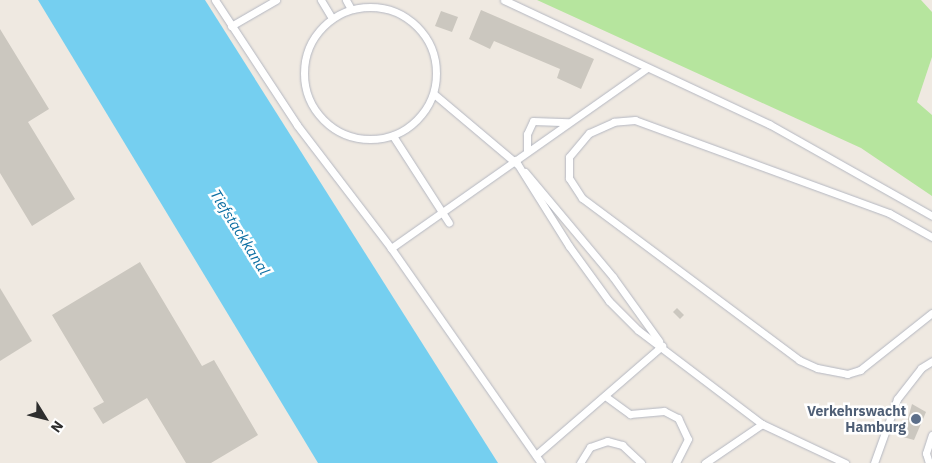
<!DOCTYPE html>
<html>
<head>
<meta charset="utf-8">
<style>
	body { margin:0 }
	#map { position:relative; width:932px; height:463px; overflow:hidden; background:#efe9e1; font-family:"IBM Plex Sans",sans-serif }
	div>[style] { position:absolute }
	[style*='--x'] { left:calc(var(--x)*1px); top:calc(var(--y)*1px); width:calc(var(--w)*1px); rotate:calc(var(--a)*1deg) }
	.green>* { inset:0; background:#b6e59e }
	.water>* { inset:0; background:#75cff0 }
	.building>* { inset:0; background:#cbc7bf }
	.roads { filter:drop-shadow(0 0 1px #b4b7c1) drop-shadow(0 0 1px #b4b7c1) }
	.lane>* { height:7px; margin:-3.5px; padding:0 3.5px; transform-origin:3.5px; border-radius:3.5px; background:#fff }
	.lane>.ring { margin:-3.5px; padding:0; box-sizing:content-box; background:none; border:7px solid #fff; border-radius:50% }
	.dots>* { width:14px; height:14px; translate:-50% -50%; box-sizing:border-box; border:2px solid #fff; border-radius:50% }
	span { translate:-50% -50%; white-space:nowrap; text-align:center; line-height:1.15; -webkit-text-stroke:5px #fff; paint-order:stroke }
	.service-label { font-size:14px; color:#4e5e75; font-weight:700 }
	.right { translate:-100% -50%; text-align:right }
	.water-label { font-size:15px; color:#0d6fa3; font-style:italic }
	.north { position:absolute; left:20px; top:393px; width:50px; height:50px; -webkit-text-stroke:4px #fff; paint-order:stroke; rotate:126deg; font-size:14px; font-weight:700; line-height:20px; text-align:center; color:#2e2e2e }
	.north::after { content:''; display:block; margin:auto; width:18px; height:22px; background:#2e2e2e; clip-path:polygon(50% 0,100% 100%,50% 72%,0 100%) }
</style>
</head>
<body>
<div id="map">
	<div class="green">
		<div style="clip-path:polygon(537px 0,921px 0,932px 12px,932px 57px,917px 102px,932px 115px,932px 196px,861px 148px)"></div>
	</div>
	<div class="water">
		<div style="clip-path:polygon(38px 0,205px 0,498px 463px,318px 463px)"></div>
	</div>
	<div class="building">
		<div style="clip-path:polygon(481px 10px,594px 59px,581px 89px,557px 78px,560px 69px,494px 41px,490px 49px,469px 39px)"></div>
		<div style="clip-path:polygon(441px 11px,458px 17px,452px 32px,435px 26px)"></div>
		<div style="clip-path:polygon(0 29px,49px 109px,28px 122px,75px 199px,32px 226px,0 173px)"></div>
		<div style="clip-path:polygon(140px 262px,202px 366px,214px 360px,258px 435px,211px 463px,186px 463px,147px 398px,103px 424px,93px 408px,104px 402px,52px 315px)"></div>
		<div style="clip-path:polygon(0 288px,32px 341px,0 361px)"></div>
		<div style="clip-path:polygon(677px 308px,684px 315px,680px 319px,673px 312px)"></div>
		<div style="clip-path:polygon(912px 404px,926px 412px,914px 440px,903px 437px)"></div>
	</div>
	<div class="roads">
		<div class="lane">
			<div style="--x:215;--y:0;--w:149;--a:56.7"></div>
			<div style="--x:297;--y:125;--w:155;--a:52.6"></div>
			<div style="--x:391;--y:248;--w:262;--a:55.1"></div>
			<div style="--x:321;--y:0;--w:21;--a:59"></div>
			<div style="--x:346;--y:0;--w:10;--a:61"></div>
			<div style="--x:504;--y:0;--w:293;--a:25.1"></div>
			<div style="--x:769;--y:124;--w:187;--a:29.4"></div>
			<div class="ring" style="left:304px;top:7px;width:125px;height:125px"></div>
			<div style="--x:231;--y:26;--w:52;--a:-30"></div>
			<div style="--x:434;--y:94;--w:109;--a:40.1"></div>
			<div style="--x:393;--y:136;--w:103;--a:57.2"></div>
			<div style="--x:527;--y:151;--w:17;--a:-90"></div>
			<div style="--x:527;--y:134;--w:14;--a:-65"></div>
			<div style="--x:533;--y:121;--w:35;--a:2"></div>
			<div style="--x:515;--y:160;--w:102;--a:57.9"></div>
			<div style="--x:569;--y:246;--w:68;--a:54"></div>
			<div style="--x:609;--y:301;--w:41;--a:45"></div>
			<div style="--x:638;--y:330;--w:156;--a:37.2"></div>
			<div style="--x:762;--y:424;--w:92;--a:25.2"></div>
			<div style="--x:525;--y:172;--w:137;--a:50"></div>
			<div style="--x:613;--y:277;--w:79;--a:54.3"></div>
			<div style="--x:932;--y:237;--w:49;--a:-150.8"></div>
			<div style="--x:889;--y:213;--w:270;--a:-159.9"></div>
			<div style="--x:635;--y:120;--w:21;--a:175"></div>
			<div style="--x:614;--y:122;--w:27;--a:156"></div>
			<div style="--x:589;--y:133;--w:31;--a:130"></div>
			<div style="--x:569;--y:157;--w:21;--a:90"></div>
			<div style="--x:569;--y:178;--w:24;--a:57"></div>
			<div style="--x:582;--y:198;--w:271;--a:36.7"></div>
			<div style="--x:799;--y:360;--w:20;--a:24"></div>
			<div style="--x:817;--y:368;--w:31;--a:11"></div>
			<div style="--x:847;--y:374;--w:14;--a:-17"></div>
			<div style="--x:860;--y:370;--w:92;--a:-38.4"></div>
			<div style="--x:391;--y:248;--w:313;--a:-35.1"></div>
			<div style="--x:605;--y:396;--w:31;--a:36"></div>
			<div style="--x:630;--y:414;--w:34;--a:-5"></div>
			<div style="--x:664;--y:411;--w:16;--a:27"></div>
			<div style="--x:678;--y:418;--w:23;--a:65"></div>
			<div style="--x:688;--y:439;--w:27;--a:117"></div>
			<div style="--x:536;--y:455;--w:167;--a:-40.9"></div>
			<div style="--x:580;--y:463;--w:19;--a:-58"></div>
			<div style="--x:590;--y:447;--w:18;--a:-19"></div>
			<div style="--x:607;--y:441;--w:16;--a:15"></div>
			<div style="--x:622;--y:445;--w:26;--a:43"></div>
			<div style="--x:705;--y:463;--w:69;--a:-34.4"></div>
			<div style="--x:874;--y:463;--w:68;--a:-70.2"></div>
			<div style="--x:897;--y:399;--w:39;--a:-52"></div>
			<div style="--x:921;--y:368;--w:13;--a:-32"></div>
			<div style="--x:929;--y:463;--w:10;--a:-107"></div>
			<div style="--x:926;--y:453;--w:19;--a:-72"></div>
		</div>
	</div>
	<div class="dots">
		<div style="left:916px;top:419px;background:#5c6f8a"></div>
	</div>
	<div class="service-label">
		<span class="right" style="left:906px;top:419px">Verkehrswacht<br>Hamburg</span>
	</div>
	<div class="water-label">
		<span style="left:240px;top:232px;rotate:58deg">Tiefstackkanal</span>
	</div>
	<div class="north">N</div>
</div>
</body>
</html>
